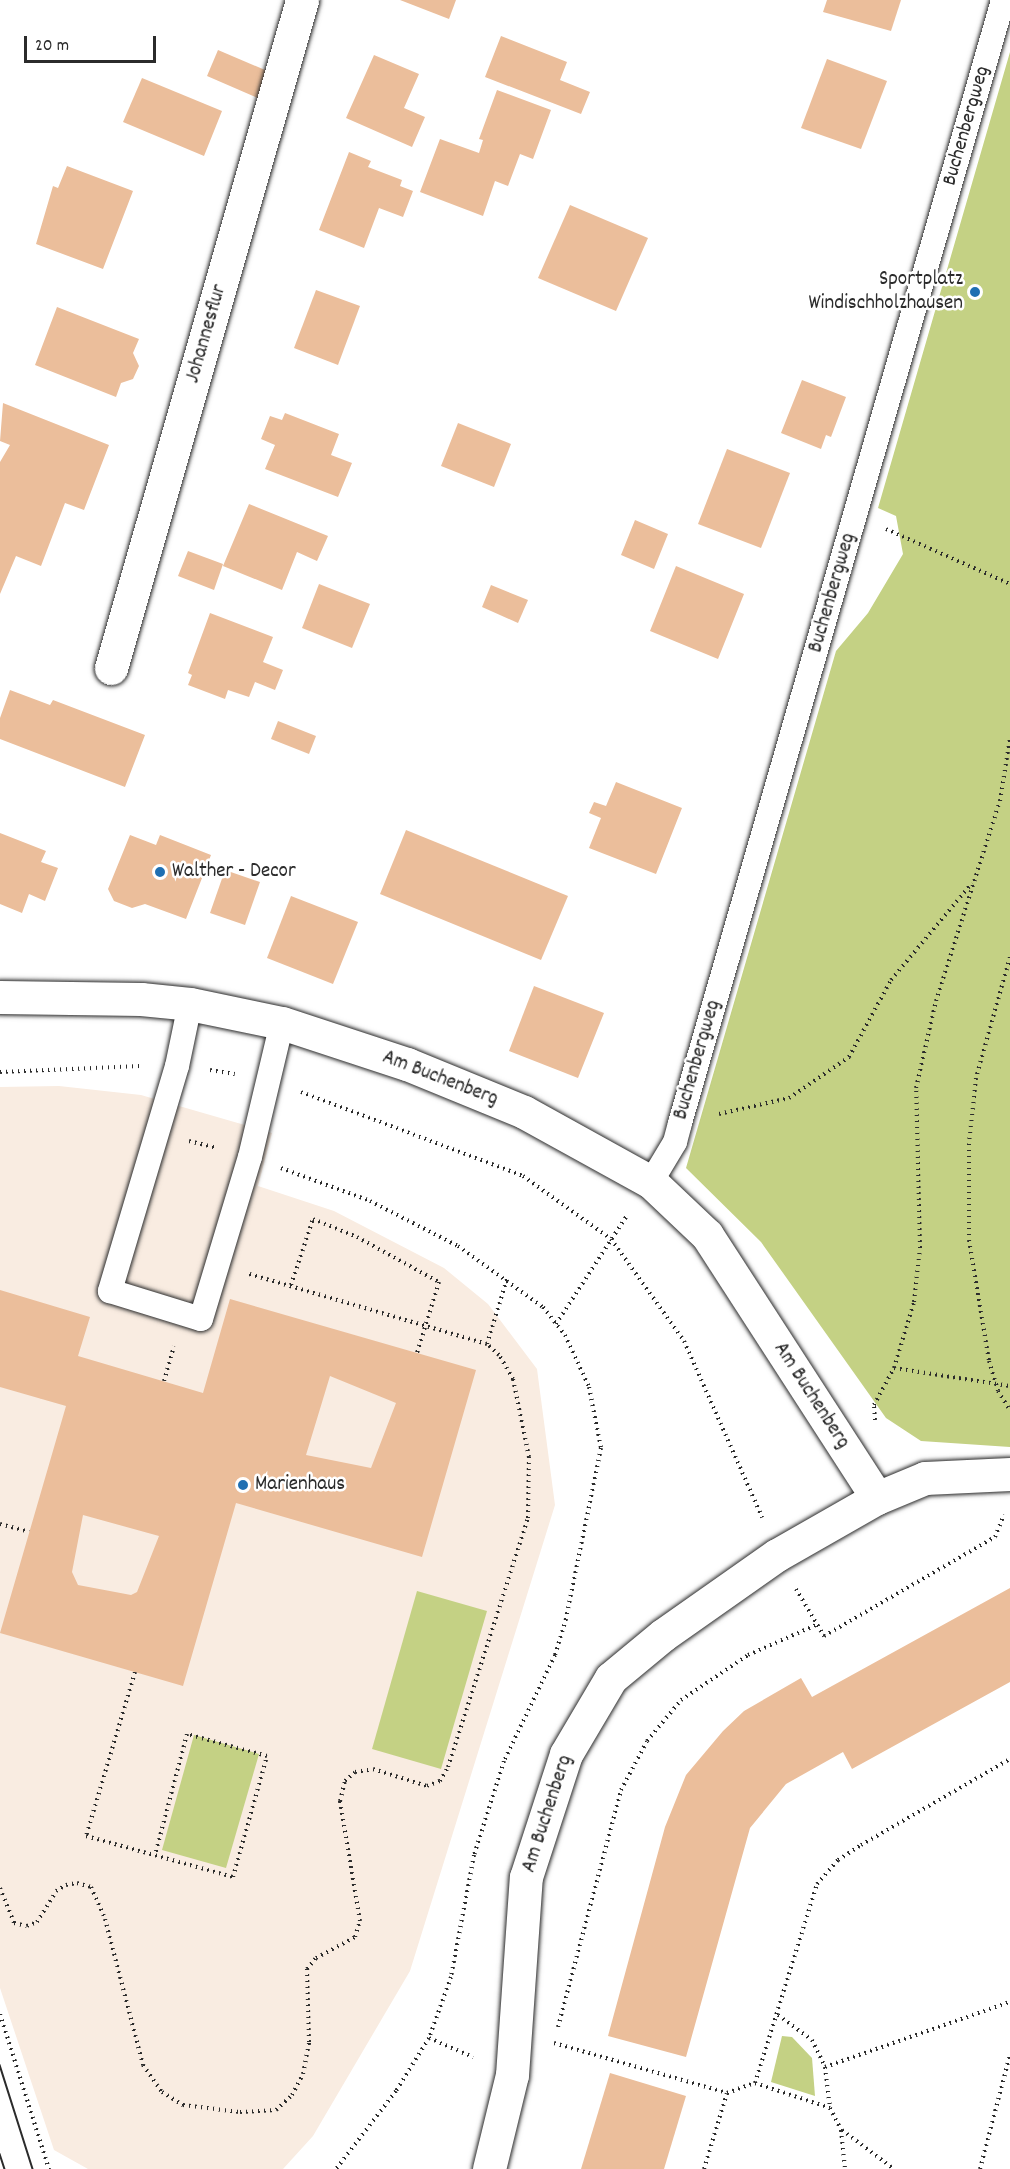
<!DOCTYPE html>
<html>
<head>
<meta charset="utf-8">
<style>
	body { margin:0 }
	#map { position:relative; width:1010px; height:2169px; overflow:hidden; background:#fff; font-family:Dekko,sans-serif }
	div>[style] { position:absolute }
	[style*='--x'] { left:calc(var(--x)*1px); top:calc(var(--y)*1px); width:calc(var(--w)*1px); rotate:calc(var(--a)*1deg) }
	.built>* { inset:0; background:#f9ece1 }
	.green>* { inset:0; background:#c4d184 }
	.building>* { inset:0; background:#ebbe9b }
	.path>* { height:4px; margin-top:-2px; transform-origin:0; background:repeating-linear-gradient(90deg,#2b2b2b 0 1.5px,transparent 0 6px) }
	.roads { filter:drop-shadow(0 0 2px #2b2b2b) drop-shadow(0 0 2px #2b2b2b) }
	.lane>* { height:24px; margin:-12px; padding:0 12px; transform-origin:12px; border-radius:12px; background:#fff }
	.street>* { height:33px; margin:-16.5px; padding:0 16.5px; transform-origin:16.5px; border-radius:16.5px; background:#fff }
	.tram>* { height:1.5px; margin:-0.75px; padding:0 0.75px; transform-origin:0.75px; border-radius:0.75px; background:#2b2b2b }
	.dots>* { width:16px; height:16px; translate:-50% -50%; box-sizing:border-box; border:3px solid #fff; border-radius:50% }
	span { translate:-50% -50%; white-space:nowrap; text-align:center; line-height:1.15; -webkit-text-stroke:5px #fff; paint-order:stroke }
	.street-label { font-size:21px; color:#2b2b2b }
	.poi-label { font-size:21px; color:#2b2b2b }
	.right { translate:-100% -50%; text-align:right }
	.left { translate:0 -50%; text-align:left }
	.scale { position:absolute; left:24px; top:36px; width:132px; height:27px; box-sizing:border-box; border:3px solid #2b2b2b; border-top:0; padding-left:8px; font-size:18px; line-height:21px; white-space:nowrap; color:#2b2b2b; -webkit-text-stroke:4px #fff; paint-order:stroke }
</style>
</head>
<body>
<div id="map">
	<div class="built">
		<div style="clip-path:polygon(59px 1086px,141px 1095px,272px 1133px,258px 1186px,334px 1211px,444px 1268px,488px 1304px,537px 1369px,555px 1505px,410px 1971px,313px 2136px,283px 2169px,88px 2169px,54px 2150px,0 1988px,0 1087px)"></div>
	</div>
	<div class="green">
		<div style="clip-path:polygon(1010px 52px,1010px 1447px,921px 1441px,886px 1418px,761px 1242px,686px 1168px,836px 651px,868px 613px,903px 554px,896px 516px,878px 508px)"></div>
		<div style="clip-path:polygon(417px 1591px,487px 1611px,441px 1769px,372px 1749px)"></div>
		<div style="clip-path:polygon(194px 1735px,259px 1754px,226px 1868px,162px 1850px)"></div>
		<div style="clip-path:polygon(782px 2036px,792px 2037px,812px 2058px,815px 2096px,771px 2082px)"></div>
	</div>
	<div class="building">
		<div style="clip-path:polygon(400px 0,456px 0,449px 19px)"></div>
		<div style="clip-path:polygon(827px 0,901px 0,891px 31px,823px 12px)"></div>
		<div style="clip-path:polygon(501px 36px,567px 62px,560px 80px,590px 92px,581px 114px,485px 77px)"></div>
		<div style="clip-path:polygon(218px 50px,272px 73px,260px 99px,207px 76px)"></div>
		<div style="clip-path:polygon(374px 55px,419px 74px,404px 108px,425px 117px,412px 147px,346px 118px)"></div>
		<div style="clip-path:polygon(827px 59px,887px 81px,861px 149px,801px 128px)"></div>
		<div style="clip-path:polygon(142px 78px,222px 111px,204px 156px,123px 122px)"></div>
		<div style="clip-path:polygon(497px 90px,551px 110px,533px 159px,520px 154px,508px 186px,495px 181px,483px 216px,420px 192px,440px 139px,479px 153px,483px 140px,479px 139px)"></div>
		<div style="clip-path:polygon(349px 152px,371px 161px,368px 167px,402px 180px,400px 186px,413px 191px,403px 217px,379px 208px,364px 248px,319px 230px)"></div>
		<div style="clip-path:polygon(67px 166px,133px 191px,103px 269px,36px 244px,53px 186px,58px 188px)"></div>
		<div style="clip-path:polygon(570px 205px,648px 238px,616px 311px,538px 278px)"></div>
		<div style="clip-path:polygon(316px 290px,360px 306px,338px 365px,294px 348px)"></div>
		<div style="clip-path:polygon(57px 307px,139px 339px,133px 353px,139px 366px,133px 379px,121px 383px,116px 397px,35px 365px)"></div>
		<div style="clip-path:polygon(802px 380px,846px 397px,831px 437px,826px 435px,821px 449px,781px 433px)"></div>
		<div style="clip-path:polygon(3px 403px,109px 445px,84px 510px,65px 503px,41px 566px,16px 556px,0 594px,0 462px,10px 445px,0 441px)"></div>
		<div style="clip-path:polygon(285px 413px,339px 434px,331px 455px,352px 463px,338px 497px,265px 469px,275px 445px,261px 439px,270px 416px,282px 420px)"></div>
		<div style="clip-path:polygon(458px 423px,511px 444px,494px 487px,441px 466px)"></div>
		<div style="clip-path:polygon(727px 449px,790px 473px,761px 548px,698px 524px)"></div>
		<div style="clip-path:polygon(249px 504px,328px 536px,317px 561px,297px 552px,282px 590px,223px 566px)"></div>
		<div style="clip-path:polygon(635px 520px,668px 534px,654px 569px,621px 555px)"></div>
		<div style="clip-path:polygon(188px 551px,223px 564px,214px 590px,178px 576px)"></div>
		<div style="clip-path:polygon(676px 566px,744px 594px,718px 659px,650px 631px)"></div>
		<div style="clip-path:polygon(319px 584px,370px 604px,352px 648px,302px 628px)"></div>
		<div style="clip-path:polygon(491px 585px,528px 600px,518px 623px,482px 607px)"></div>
		<div style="clip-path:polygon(210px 613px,273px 637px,263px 662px,283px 670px,275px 690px,255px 682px,249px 697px,228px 690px,225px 699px,188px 685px,192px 675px,188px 673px)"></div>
		<div style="clip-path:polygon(10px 690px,50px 705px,53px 700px,145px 735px,125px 787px,0 739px,0 718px)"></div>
		<div style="clip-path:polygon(278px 721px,316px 736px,309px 754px,271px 739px)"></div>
		<div style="clip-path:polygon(616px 782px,682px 808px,656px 874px,589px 848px,601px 818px,589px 813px,594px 802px,606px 806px)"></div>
		<div style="clip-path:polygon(406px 830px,568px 896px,541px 960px,380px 894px)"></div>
		<div style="clip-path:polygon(0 833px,46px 851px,41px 862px,58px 868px,45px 901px,29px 894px,22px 913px,0 904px)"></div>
		<div style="clip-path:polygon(130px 835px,156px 845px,160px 835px,211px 855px,186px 919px,145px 904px,132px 908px,114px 901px,108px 889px)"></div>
		<div style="clip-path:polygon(225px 870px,260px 882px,245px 925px,210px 913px)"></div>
		<div style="clip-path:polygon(291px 896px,358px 922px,333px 984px,267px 958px)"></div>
		<div style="clip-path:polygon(534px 986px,604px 1013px,578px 1078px,509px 1051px)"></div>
		<div style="clip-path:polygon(evenodd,0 1290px,90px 1317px,78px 1356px,203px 1393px,230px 1299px,476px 1370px,422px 1557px,236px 1503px,183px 1686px,0 1633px,66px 1406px,0 1387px,0 1290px,330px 1376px,396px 1403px,371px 1468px,306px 1455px,330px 1376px,0 1290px,83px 1515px,159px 1536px,137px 1592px,131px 1595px,78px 1585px,72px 1572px,83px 1515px)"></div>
		<div style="clip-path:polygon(1010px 1588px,1010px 1682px,852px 1769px,843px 1752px,786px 1784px,750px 1828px,686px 2057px,608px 2036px,665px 1827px,686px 1775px,723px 1731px,744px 1711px,801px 1678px,812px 1697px)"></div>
		<div style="clip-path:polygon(610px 2073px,686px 2096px,664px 2169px,581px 2169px)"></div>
	</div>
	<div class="path">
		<div style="--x:886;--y:529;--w:136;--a:23.9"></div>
		<div style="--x:1010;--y:957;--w:126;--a:105.7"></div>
		<div style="--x:976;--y:1078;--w:66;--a:96.1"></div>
		<div style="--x:969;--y:1144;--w:96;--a:90"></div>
		<div style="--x:969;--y:1240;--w:123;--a:80.6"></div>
		<div style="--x:989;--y:1361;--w:31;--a:73"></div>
		<div style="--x:998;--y:1391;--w:22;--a:58"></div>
		<div style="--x:210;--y:1070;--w:25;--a:9"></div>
		<div style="--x:0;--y:1072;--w:140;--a:-2.5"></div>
		<div style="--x:301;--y:1092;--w:237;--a:20.7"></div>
		<div style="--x:523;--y:1176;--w:108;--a:35.6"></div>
		<div style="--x:611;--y:1239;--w:125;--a:54.4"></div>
		<div style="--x:684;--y:1341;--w:193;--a:66.1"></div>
		<div style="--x:719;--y:1114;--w:72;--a:-12.9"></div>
		<div style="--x:789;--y:1098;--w:73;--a:-34.3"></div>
		<div style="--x:849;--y:1057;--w:88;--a:-61.4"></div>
		<div style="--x:891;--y:980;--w:126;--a:-50.1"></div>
		<div style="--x:189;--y:1141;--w:29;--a:14"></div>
		<div style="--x:281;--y:1168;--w:95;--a:20.3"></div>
		<div style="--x:370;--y:1201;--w:99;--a:27.1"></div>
		<div style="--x:458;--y:1246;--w:105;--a:35.7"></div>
		<div style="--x:543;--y:1307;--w:36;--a:52"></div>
		<div style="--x:565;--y:1335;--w:57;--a:65.2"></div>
		<div style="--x:589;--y:1387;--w:62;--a:78.9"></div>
		<div style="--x:601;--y:1448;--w:175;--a:101.6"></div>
		<div style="--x:566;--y:1619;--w:38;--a:107"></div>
		<div style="--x:555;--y:1655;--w:118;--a:115.7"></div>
		<div style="--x:504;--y:1761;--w:99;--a:107.7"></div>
		<div style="--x:474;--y:1855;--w:124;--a:100.7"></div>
		<div style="--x:451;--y:1977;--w:65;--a:109.8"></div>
		<div style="--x:429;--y:2038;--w:62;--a:121.9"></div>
		<div style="--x:396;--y:2091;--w:98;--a:127.6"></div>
		<div style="--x:291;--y:1285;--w:70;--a:-71.6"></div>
		<div style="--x:313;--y:1219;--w:48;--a:22.2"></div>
		<div style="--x:357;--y:1237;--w:94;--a:28.8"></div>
		<div style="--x:439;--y:1282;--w:74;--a:107.2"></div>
		<div style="--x:556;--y:1324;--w:131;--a:-56.8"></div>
		<div style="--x:487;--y:1344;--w:68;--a:-72.9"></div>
		<div style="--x:894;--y:1368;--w:117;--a:8.8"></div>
		<div style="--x:164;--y:1381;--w:36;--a:-74"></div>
		<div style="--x:875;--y:1420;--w:15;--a:-94"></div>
		<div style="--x:874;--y:1405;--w:42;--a:-61.6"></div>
		<div style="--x:894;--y:1368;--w:69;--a:-73.1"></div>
		<div style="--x:914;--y:1302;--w:54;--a:-83.7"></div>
		<div style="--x:920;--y:1248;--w:160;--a:-91.4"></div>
		<div style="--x:916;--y:1088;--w:89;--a:-77.1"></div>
		<div style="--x:936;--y:1001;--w:210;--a:-72.3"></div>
		<div style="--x:1000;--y:801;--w:64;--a:-81"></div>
		<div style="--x:0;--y:1524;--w:30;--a:15"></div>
		<div style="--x:796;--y:1589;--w:55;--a:59.2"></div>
		<div style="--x:824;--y:1636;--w:198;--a:-30.1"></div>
		<div style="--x:995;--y:1537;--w:24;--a:-68"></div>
		<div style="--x:135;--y:1672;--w:171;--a:106.6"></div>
		<div style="--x:86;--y:1836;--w:153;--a:15.6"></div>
		<div style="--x:233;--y:1877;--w:126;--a:-74.3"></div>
		<div style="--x:267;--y:1756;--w:83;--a:-164.6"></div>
		<div style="--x:187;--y:1734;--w:125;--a:104.8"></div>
		<div style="--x:0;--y:1888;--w:38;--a:68"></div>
		<div style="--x:14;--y:1923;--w:13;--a:13"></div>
		<div style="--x:27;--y:1926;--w:11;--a:-22"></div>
		<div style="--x:37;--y:1922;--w:36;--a:-58"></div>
		<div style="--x:56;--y:1891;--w:12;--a:-31"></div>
		<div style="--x:66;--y:1885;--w:11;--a:-10"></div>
		<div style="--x:77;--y:1883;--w:15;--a:16"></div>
		<div style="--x:91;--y:1887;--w:35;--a:66"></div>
		<div style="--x:105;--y:1919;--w:151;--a:75.4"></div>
		<div style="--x:143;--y:2065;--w:33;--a:55"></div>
		<div style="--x:162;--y:2092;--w:25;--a:32"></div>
		<div style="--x:183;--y:2105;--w:57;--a:7"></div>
		<div style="--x:240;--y:2112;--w:36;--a:-3"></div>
		<div style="--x:276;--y:2110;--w:22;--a:-43"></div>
		<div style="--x:292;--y:2095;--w:24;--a:-62"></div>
		<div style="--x:303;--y:2074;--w:33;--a:-79"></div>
		<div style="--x:309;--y:2042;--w:73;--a:-91.6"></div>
		<div style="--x:307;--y:1969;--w:14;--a:-51"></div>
		<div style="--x:316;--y:1958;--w:44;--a:-28.3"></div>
		<div style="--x:355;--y:1937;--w:17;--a:-73"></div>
		<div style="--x:360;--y:1921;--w:122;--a:-99.5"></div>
		<div style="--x:340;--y:1801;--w:21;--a:-76"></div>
		<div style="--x:345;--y:1781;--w:13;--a:-42"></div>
		<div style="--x:355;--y:1772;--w:18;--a:-9"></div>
		<div style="--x:373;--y:1769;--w:57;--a:17.5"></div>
		<div style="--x:427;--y:1786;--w:14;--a:-21"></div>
		<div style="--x:440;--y:1781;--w:16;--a:-60"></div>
		<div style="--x:448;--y:1767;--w:262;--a:-72.2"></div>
		<div style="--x:528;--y:1518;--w:61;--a:-89.1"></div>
		<div style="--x:529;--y:1457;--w:80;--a:-101.6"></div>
		<div style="--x:513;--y:1379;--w:28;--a:-120"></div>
		<div style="--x:499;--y:1355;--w:16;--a:-137"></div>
		<div style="--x:487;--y:1344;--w:248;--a:-163.6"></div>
		<div style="--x:0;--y:2014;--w:163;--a:72.5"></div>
		<div style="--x:778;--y:2015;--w:42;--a:36.3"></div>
		<div style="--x:812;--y:2040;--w:30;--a:64"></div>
		<div style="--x:825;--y:2067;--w:41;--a:83"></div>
		<div style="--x:830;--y:2108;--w:25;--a:63"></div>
		<div style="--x:841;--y:2130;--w:39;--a:84"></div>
		<div style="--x:558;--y:2027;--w:245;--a:-75.1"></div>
		<div style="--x:621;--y:1790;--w:55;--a:-62"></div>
		<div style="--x:647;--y:1741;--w:53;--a:-50.3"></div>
		<div style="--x:681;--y:1700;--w:81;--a:-33.9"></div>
		<div style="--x:748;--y:1655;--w:74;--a:-23.8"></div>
		<div style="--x:429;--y:2038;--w:48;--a:23.4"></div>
		<div style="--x:554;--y:2043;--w:180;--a:16.1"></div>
		<div style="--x:825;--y:2067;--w:196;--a:-19.4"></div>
		<div style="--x:755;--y:2083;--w:79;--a:18.4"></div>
		<div style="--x:842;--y:2130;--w:65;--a:36.9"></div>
		<div style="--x:704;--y:2169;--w:79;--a:-73.2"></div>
		<div style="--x:727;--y:2093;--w:30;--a:-20"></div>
		<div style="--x:755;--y:2083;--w:208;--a:-72.7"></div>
		<div style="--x:817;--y:1884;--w:32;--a:-49"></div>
		<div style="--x:838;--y:1860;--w:27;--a:-33"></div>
		<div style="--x:861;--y:1845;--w:172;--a:-30"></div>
		<div style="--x:980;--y:2169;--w:118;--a:-75.3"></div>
	</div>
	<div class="roads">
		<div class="lane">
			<div style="--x:190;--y:1004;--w:63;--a:101.8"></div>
			<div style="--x:177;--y:1066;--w:235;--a:106.6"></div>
			<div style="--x:110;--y:1291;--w:95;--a:17.1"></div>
			<div style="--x:201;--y:1319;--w:169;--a:-73.2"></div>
			<div style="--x:250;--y:1157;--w:138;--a:-76.6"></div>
			<div style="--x:651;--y:1182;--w:47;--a:-59"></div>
			<div style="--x:675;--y:1142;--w:20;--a:-75"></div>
			<div style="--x:680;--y:1123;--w:1169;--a:-73.95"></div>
		</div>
		<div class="street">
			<div style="--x:111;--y:668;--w:695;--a:-74.04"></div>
			<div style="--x:0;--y:997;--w:141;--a:0.8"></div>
			<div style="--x:141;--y:999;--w:49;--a:5.8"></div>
			<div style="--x:190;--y:1004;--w:94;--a:11.7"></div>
			<div style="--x:282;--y:1023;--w:132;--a:18.2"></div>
			<div style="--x:407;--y:1064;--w:126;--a:22.3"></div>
			<div style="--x:524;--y:1112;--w:145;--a:28.9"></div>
			<div style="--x:651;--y:1182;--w:77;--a:43.4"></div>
			<div style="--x:707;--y:1235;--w:313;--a:57.1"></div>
			<div style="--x:489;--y:2169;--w:97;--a:-76.3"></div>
			<div style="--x:512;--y:2075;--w:198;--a:-86"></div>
			<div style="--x:526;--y:1877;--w:129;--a:-72"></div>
			<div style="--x:566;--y:1754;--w:88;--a:-59.4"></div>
			<div style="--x:611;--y:1678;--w:67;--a:-39.6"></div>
			<div style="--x:663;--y:1635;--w:139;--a:-35.1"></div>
			<div style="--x:777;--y:1555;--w:115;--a:-29.7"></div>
			<div style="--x:877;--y:1498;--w:52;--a:-22.6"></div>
			<div style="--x:925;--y:1478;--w:85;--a:-2.7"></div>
		</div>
	</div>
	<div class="tram">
		<div style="--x:0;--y:2065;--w:109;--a:72.4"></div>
		<div style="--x:0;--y:2154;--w:16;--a:72"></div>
	</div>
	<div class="dots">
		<div style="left:975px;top:292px;background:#1f6fb2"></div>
		<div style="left:160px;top:872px;background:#1f6fb2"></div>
		<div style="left:243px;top:1485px;background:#1f6fb2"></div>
	</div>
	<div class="street-label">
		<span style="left:967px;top:126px;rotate:-74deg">Buchenbergweg</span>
		<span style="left:207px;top:334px;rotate:-74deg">Johannesflur</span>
		<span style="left:833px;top:593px;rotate:-74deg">Buchenbergweg</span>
		<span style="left:698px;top:1060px;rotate:-74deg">Buchenbergweg</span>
		<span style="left:440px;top:1079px;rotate:21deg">Am Buchenberg</span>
		<span style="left:811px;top:1396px;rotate:57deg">Am Buchenberg</span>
		<span style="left:548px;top:1814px;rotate:-72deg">Am Buchenberg</span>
	</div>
	<div class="poi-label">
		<span class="right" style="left:963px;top:292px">Sportplatz<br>Windischholzhausen</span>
		<span class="left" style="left:172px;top:872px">Walther - Decor</span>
		<span class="left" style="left:255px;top:1485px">Marienhaus</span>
	</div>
	<div class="scale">20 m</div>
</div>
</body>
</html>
